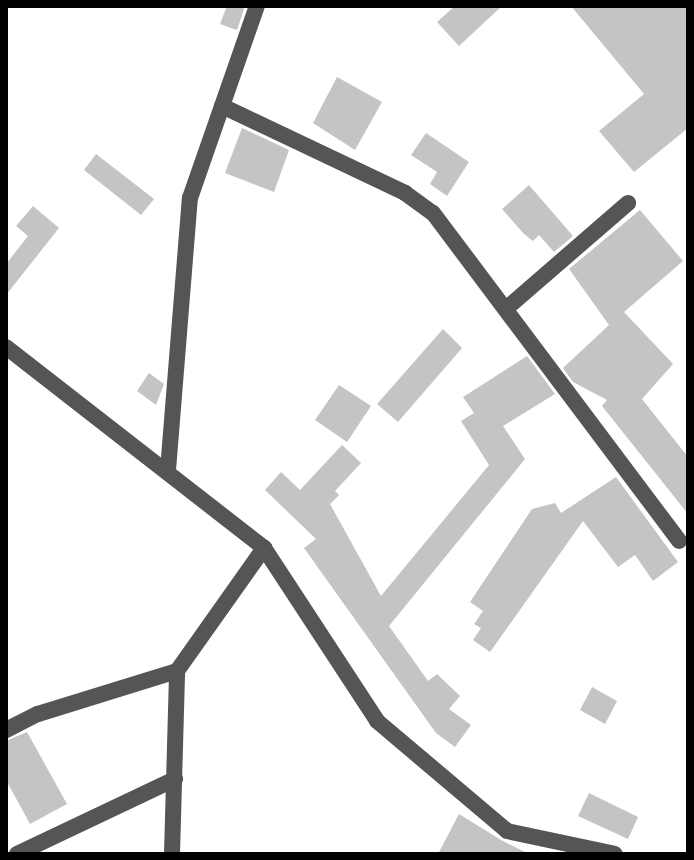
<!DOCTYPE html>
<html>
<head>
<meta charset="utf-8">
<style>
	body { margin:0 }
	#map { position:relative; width:694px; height:860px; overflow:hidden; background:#fff; font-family:Commissioner,sans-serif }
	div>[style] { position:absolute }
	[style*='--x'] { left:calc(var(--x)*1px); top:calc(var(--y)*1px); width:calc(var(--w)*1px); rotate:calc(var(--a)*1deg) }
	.building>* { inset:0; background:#c4c4c4 }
	.minor>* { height:16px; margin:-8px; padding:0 8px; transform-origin:8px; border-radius:8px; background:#555 }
	.tertiary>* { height:16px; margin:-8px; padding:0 8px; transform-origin:8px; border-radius:8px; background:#555 }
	span { translate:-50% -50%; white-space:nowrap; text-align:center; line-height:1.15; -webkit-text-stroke:6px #fff; paint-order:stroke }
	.frame { position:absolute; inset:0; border:8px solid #000; pointer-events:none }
</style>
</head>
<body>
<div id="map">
	<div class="building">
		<div style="clip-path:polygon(227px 6px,245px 6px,237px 30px,220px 24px)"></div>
		<div style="clip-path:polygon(455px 6px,502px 6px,459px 46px,437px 22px)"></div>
		<div style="clip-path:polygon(571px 6px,688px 6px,688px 128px,634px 172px,599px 131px,644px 94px)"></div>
		<div style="clip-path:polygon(337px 77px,382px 102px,355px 150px,313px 123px)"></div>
		<div style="clip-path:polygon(242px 128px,289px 150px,274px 192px,225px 173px)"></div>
		<div style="clip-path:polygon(426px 133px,469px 162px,447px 196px,430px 184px,437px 172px,411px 155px)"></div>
		<div style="clip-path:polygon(96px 154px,154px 199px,141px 215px,84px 170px)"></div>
		<div style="clip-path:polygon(529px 185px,573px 236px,554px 252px,539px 235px,533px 241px,524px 234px,502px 209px)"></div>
		<div style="clip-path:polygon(33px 206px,59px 228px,6px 295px,6px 264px,28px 236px,16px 226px)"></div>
		<div style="clip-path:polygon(640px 210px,683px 261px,624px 312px,673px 364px,642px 399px,688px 457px,688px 514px,602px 406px,607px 400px,573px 382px,563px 368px,609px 325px,569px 269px)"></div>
		<div style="clip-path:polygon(443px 329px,462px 348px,398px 422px,377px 404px)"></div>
		<div style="clip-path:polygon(527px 356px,555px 394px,503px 426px,525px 459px,389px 626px,428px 681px,437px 674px,460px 696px,449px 709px,471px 725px,455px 747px,436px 733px,304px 548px,316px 539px,265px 490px,281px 472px,300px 490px,342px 445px,361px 463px,335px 491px,339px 495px,330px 504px,381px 596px,489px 465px,461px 421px,474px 413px,463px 397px)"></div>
		<div style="clip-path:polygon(149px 373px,164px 384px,156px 405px,137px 391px)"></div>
		<div style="clip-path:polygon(339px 385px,371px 406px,347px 442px,315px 420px)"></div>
		<div style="clip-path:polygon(616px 477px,678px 562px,653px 581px,635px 555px,618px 567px,583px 521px,490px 652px,473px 640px,481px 628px,474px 624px,483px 611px,470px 602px,532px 509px,555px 503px,561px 513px)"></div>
		<div style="clip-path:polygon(592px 687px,617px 701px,605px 724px,580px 710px)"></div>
		<div style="clip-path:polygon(27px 732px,67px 804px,30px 824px,6px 780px,6px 741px)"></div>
		<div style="clip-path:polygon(589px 793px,638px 817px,628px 839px,578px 816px)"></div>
		<div style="clip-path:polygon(459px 814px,501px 840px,529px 854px,438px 854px)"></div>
	</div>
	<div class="minor">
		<div style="--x:222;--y:106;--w:203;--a:25.4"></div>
		<div style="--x:405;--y:193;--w:34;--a:36"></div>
		<div style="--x:433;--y:213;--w:410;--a:53.1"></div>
		<div style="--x:508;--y:307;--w:159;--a:-40.9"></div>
		<div style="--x:168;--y:470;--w:273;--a:-85.4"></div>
		<div style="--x:190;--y:198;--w:203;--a:-70.8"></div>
		<div style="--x:6;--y:730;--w:36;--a:-27"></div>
		<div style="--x:38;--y:714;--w:145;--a:-17.2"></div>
		<div style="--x:17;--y:854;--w:175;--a:-25.4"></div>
		<div style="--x:172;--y:854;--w:183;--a:-88.4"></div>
		<div style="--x:177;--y:671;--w:151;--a:-54.7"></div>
	</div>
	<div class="tertiary">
		<div style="--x:6;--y:347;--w:327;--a:37.9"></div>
		<div style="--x:264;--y:548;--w:207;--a:56.8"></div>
		<div style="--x:377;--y:721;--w:170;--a:40.2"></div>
		<div style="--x:507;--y:831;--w:110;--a:12"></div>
	</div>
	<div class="frame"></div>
</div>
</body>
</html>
